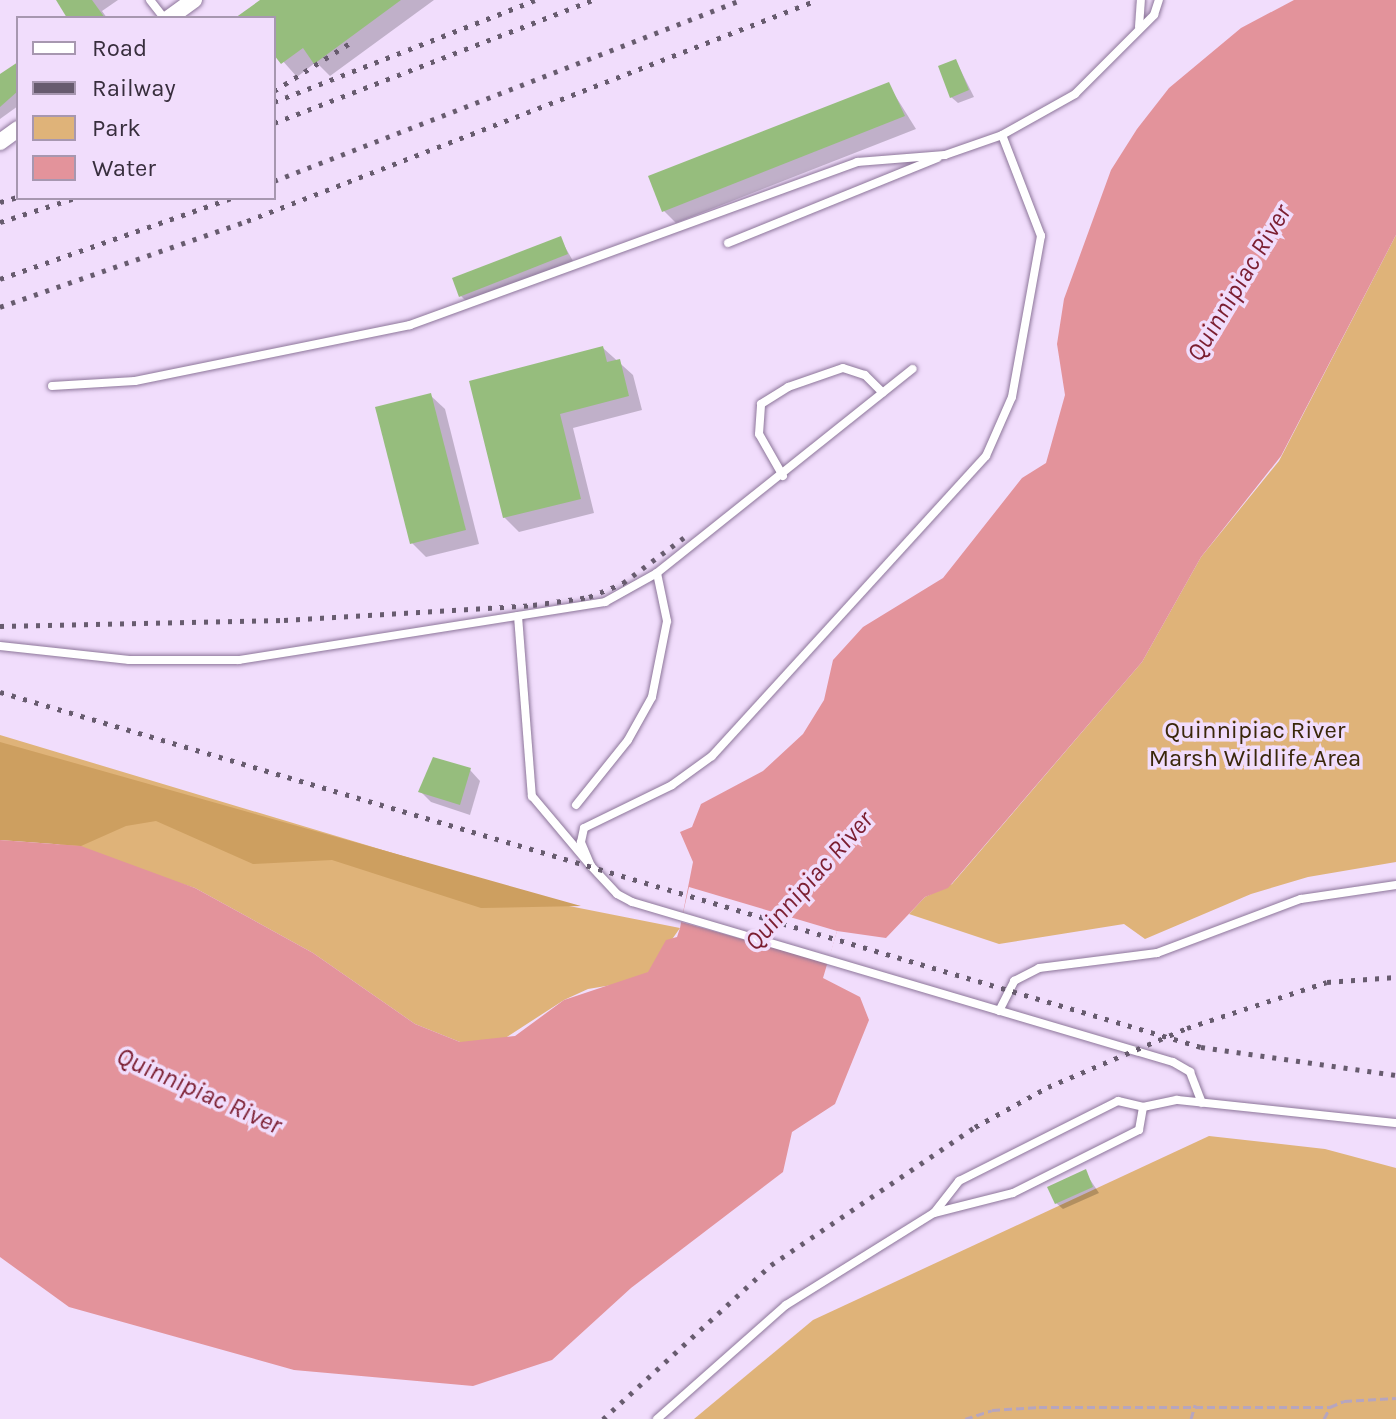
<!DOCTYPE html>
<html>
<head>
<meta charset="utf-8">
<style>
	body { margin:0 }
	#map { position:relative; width:1396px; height:1419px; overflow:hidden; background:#f1ddfc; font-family:Karla,sans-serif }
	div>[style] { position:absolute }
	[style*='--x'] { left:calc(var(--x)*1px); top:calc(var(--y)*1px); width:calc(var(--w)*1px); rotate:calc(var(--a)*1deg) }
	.green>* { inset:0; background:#dfb379 }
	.forest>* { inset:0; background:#cd9f60 }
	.water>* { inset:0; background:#e3939b }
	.pier>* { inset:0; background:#f1ddfc }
	.shadow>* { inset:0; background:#0003 }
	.building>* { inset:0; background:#96bd7d }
	.path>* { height:3px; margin-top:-1.5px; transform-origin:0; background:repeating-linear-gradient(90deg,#b6a5bf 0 8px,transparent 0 12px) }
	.roads { filter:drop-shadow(0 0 2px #8d769a) drop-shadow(0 0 2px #8d769a) }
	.service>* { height:8px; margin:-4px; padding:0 4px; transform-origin:4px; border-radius:4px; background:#fff }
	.minor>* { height:16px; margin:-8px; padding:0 8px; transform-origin:8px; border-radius:8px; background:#fff }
	.rail>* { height:5px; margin-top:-2.5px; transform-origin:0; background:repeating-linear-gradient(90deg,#675b6e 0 4px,transparent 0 12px) }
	span { translate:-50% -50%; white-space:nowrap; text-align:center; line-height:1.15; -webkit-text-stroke:7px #f1ddfc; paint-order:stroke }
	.park-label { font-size:24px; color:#3a270a }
	.water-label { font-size:26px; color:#7b1e31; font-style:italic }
	.legend { position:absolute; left:16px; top:16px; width:260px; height:184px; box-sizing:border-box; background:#f1ddfc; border:2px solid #a797b0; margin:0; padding:10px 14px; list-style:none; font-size:24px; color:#382e3d }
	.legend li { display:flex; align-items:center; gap:16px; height:40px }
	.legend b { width:40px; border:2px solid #a797b0 }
</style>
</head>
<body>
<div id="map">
	<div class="green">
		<div style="clip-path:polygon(1396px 235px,1396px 862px,1308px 877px,1251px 894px,1145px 939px,1124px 924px,999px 944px,909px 914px,925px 897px,952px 884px,1142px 662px,1201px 557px,1279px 461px)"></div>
		<div style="clip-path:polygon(0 735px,569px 906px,680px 928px,649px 972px,630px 982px,588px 989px,564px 1000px,499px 1042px,460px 1042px,415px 1024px,313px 953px,195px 888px,48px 841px,0 840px)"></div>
		<div style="clip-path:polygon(1209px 1136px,1325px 1149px,1396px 1168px,1396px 1419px,694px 1419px,813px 1320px)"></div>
	</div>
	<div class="forest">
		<div style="clip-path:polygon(0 742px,581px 906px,481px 908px,332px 860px,253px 864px,156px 821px,126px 826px,81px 846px,0 840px)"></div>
	</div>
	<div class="water">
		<div style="clip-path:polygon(1294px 0,1396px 0,1396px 235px,1281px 456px,1201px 557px,1142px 662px,948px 888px,925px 897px,886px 938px,837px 931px,823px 978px,860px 997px,869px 1020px,835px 1104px,792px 1132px,783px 1172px,631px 1288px,552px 1360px,473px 1386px,294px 1370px,69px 1307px,0 1257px,0 840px,81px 846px,195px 888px,313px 953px,415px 1024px,460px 1042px,515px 1036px,564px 1000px,648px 972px,666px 940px,677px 937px,680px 928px,693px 862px,680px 832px,692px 827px,701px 804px,763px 771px,803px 734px,824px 700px,833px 660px,863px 627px,943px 578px,1022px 478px,1046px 463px,1065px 395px,1057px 344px,1064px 299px,1111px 170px,1137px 129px,1169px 88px,1241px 28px)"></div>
	</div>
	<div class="pier">
		<div style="clip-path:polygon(689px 887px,837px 931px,828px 963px,681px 922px)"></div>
	</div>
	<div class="shadow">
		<div style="clip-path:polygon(57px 0,118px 0,102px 11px,107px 18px,70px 18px)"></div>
		<div style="clip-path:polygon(263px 0,434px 0,330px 76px,316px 62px,297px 77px,274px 51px,274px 18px,250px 18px)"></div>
		<div style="clip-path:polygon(956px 61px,974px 97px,958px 103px,951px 97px)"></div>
		<div style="clip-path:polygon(18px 64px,18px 106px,0 119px,0 78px)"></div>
		<div style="clip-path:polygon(888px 84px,916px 129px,676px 223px,663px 210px)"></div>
		<div style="clip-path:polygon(560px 238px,573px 261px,467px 302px,461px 296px)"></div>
		<div style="clip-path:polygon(603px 348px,633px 375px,642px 410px,573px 428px,594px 513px,519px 532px,504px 517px,471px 382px)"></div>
		<div style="clip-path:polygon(430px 395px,445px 409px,479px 544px,426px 557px,412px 543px)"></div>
		<div style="clip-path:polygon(470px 770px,480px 781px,470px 815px,431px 802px,421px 792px)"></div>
		<div style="clip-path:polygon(1085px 1172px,1099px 1193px,1063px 1209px,1056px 1203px)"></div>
	</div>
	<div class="building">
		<div style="clip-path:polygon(56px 0,92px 0,105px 18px,67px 18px)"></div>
		<div style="clip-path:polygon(260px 0,401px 0,314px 64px,303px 48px,281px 64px,274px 55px,274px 18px,235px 18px)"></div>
		<div style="clip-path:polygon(956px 59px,969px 90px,950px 98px,938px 66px)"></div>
		<div style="clip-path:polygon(18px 62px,18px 91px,0 107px,0 74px)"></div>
		<div style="clip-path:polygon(889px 82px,905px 116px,662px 212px,648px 176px)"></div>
		<div style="clip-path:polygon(561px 236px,568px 254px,459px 297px,452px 278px)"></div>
		<div style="clip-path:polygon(603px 346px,607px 362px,620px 359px,629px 396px,560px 414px,581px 499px,503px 518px,469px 381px)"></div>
		<div style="clip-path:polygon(431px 393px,466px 530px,410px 544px,375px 407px)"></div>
		<div style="clip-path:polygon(433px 757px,471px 768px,460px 805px,418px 792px)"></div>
		<div style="clip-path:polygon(1086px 1169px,1093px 1187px,1055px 1204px,1047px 1187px)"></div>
	</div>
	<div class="path">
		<div style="--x:965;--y:1419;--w:28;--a:-18"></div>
		<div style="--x:992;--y:1410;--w:47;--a:-3.7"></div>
		<div style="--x:1039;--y:1407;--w:291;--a:0"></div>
		<div style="--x:1191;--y:1419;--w:15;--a:-74"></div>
		<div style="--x:1324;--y:1419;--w:13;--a:-63"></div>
		<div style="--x:1330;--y:1407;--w:15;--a:-23"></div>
		<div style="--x:1344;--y:1401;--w:52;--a:-3.3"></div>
	</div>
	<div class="roads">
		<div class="service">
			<div style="--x:150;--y:0;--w:23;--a:52"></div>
			<div style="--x:1139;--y:27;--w:27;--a:-86"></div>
			<div style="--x:728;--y:243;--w:226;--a:-22.1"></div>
			<div style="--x:52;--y:386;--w:83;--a:-3.4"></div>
			<div style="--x:135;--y:381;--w:281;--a:-11.5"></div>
			<div style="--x:410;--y:325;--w:476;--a:-20"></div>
			<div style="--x:857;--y:162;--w:88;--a:-4.5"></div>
			<div style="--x:945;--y:155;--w:60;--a:-19.3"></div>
			<div style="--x:783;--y:476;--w:48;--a:-119.7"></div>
			<div style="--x:759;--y:434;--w:30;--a:-86"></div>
			<div style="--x:761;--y:404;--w:32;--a:-32"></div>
			<div style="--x:788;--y:387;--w:58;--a:-19.1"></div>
			<div style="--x:843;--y:368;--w:23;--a:18"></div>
			<div style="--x:865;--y:375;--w:25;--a:45"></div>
			<div style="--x:518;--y:616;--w:181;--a:85.6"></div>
			<div style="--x:532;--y:796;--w:92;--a:49.9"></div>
			<div style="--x:591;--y:866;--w:26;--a:-113"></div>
			<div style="--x:581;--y:842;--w:14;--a:-78"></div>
			<div style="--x:584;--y:828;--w:98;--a:-26"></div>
			<div style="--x:672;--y:785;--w:49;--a:-35.9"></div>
			<div style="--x:712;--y:756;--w:406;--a:-47.6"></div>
			<div style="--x:986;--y:456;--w:64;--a:-66.2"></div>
			<div style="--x:1012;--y:397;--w:164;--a:-79.8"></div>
			<div style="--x:1041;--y:236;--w:108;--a:-111.1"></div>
			<div style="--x:1002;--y:135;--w:84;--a:-29.3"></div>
			<div style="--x:1075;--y:94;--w:112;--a:-45"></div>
			<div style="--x:1154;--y:15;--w:16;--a:-72"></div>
			<div style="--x:0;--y:646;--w:130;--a:6.2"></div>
			<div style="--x:129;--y:660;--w:110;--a:0"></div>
			<div style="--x:239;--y:660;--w:371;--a:-9"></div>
			<div style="--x:605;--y:602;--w:60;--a:-29.1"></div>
			<div style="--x:657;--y:573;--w:327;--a:-38.6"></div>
			<div style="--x:576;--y:805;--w:83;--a:-51.3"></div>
			<div style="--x:628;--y:740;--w:49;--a:-60.8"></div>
			<div style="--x:652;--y:697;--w:77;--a:-78.8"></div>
			<div style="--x:667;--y:621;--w:49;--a:-101.8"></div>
			<div style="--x:591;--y:866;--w:38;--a:47"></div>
			<div style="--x:617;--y:894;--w:17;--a:28"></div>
			<div style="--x:632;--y:902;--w:564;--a:16.48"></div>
			<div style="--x:1173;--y:1062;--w:20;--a:30"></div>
			<div style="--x:1190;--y:1072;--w:33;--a:69"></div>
			<div style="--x:999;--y:1011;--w:34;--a:-63"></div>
			<div style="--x:1014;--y:981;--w:28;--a:-27"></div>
			<div style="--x:1039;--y:968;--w:119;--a:-7.2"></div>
			<div style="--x:1157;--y:953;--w:154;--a:-20.6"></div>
			<div style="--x:1301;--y:899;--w:96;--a:-8.4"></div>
			<div style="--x:934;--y:1213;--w:41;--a:-52"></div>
			<div style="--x:959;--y:1181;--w:178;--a:-26.7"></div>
			<div style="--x:1118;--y:1101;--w:26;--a:13"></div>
			<div style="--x:1143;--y:1107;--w:35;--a:-12"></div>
			<div style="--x:1177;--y:1100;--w:220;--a:6"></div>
			<div style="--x:657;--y:1419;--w:172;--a:-41.5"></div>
			<div style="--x:786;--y:1305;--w:174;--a:-31.9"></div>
			<div style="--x:934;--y:1213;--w:81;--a:-14.2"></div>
			<div style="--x:1013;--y:1193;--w:141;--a:-26.6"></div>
			<div style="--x:1139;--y:1130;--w:23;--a:-80"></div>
		</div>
		<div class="minor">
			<div style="--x:169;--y:18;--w:31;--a:-36"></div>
			<div style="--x:0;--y:142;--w:22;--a:-36"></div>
		</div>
	</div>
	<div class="rail">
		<div style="--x:274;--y:91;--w:93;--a:-32.3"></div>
		<div style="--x:274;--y:102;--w:280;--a:-21.3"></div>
		<div style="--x:274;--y:123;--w:341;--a:-21.1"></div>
		<div style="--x:274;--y:181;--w:501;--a:-21.19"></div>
		<div style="--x:0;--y:202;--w:19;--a:-16"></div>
		<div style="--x:0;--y:222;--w:79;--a:-17.7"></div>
		<div style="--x:0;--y:279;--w:245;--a:-19.3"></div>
		<div style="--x:0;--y:307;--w:262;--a:-19.2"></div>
		<div style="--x:247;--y:221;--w:611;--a:-21.19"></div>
		<div style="--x:0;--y:626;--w:284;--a:-1.2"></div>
		<div style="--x:284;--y:620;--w:249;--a:-3.4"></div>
		<div style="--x:533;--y:605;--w:57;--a:-8.1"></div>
		<div style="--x:589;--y:597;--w:37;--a:-22"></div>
		<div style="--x:623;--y:583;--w:84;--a:-36.7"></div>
		<div style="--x:0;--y:692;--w:1252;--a:16.47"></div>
		<div style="--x:1201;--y:1047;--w:197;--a:8.2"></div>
		<div style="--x:603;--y:1419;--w:228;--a:-42.5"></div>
		<div style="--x:771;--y:1265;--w:246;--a:-34.1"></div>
		<div style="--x:975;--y:1127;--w:83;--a:-28.7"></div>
		<div style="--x:1048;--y:1087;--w:151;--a:-23"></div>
		<div style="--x:1187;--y:1028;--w:147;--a:-18.2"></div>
		<div style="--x:1327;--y:982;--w:69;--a:-4.1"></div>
	</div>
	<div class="park-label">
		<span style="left:1255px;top:745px">Quinnipiac River<br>Marsh Wildlife Area</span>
	</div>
	<div class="water-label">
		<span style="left:1239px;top:283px;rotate:-59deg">Quinnipiac River</span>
		<span style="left:809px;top:881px;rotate:-48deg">Quinnipiac River</span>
		<span style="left:199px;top:1091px;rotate:24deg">Quinnipiac River</span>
	</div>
	<ul class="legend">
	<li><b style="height:10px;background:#fff"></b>Road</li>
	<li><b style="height:10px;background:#675b6e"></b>Railway</li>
	<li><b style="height:22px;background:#dfb379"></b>Park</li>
	<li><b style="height:22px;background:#e3939b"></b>Water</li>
	</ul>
</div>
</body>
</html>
